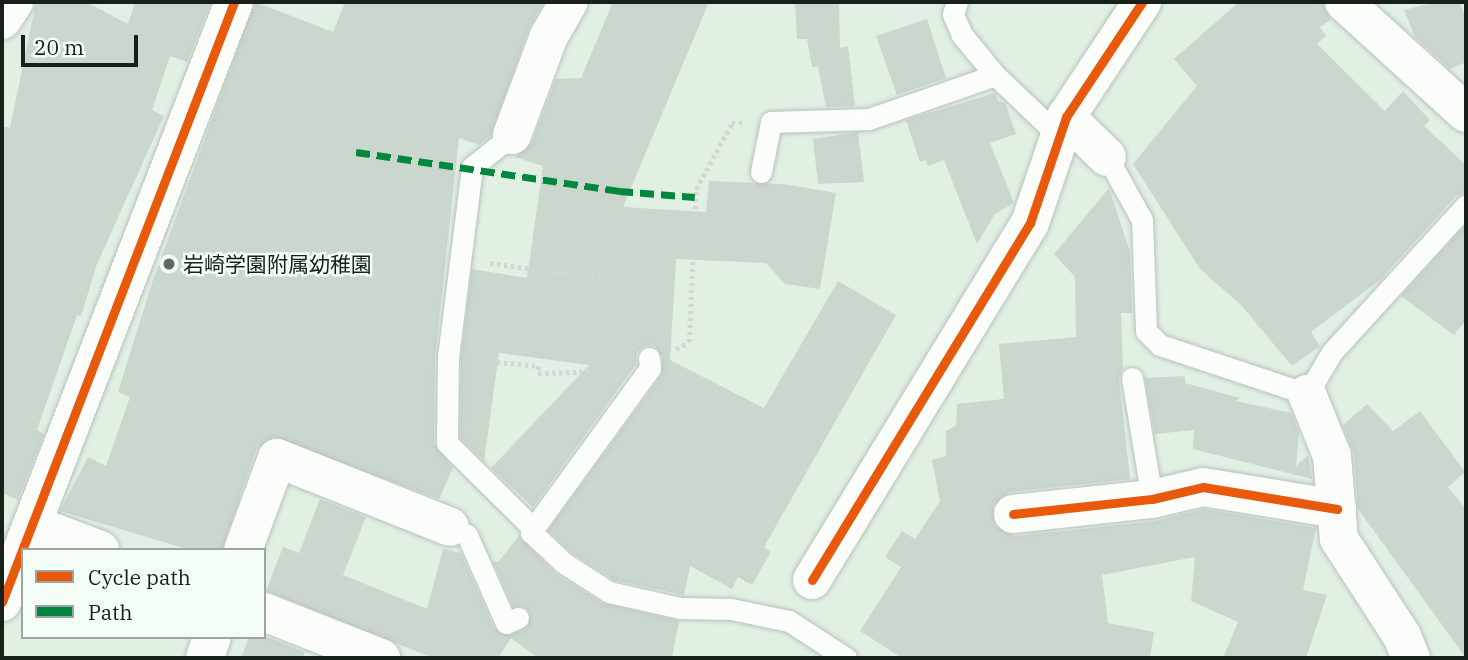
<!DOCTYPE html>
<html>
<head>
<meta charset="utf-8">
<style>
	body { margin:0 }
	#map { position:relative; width:1468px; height:660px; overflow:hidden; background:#e2f0e4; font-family:"IBM Plex Serif","Noto Sans JP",serif }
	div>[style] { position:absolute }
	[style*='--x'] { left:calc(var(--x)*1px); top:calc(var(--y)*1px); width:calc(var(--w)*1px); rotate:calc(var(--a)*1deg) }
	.building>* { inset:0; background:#cbd6cd }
	.path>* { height:4.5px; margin-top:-2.25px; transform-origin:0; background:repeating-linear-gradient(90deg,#d3d6d3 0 3.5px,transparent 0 7px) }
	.roads { filter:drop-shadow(0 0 2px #b8c2b9) drop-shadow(0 0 2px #b8c2b9) }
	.service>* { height:21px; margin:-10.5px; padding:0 10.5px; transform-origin:10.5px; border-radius:10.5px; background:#fbfdfb }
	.minor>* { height:38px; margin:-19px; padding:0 19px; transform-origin:19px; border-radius:19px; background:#fbfdfb }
	.quiet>* { height:7px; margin-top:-3.5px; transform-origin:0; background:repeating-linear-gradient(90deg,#00873e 0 14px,transparent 0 21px) }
	.cycleway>* { height:9px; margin:-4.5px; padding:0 4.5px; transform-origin:4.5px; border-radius:4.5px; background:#e8590c }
	.dots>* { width:19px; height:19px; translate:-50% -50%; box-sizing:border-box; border:4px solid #f4fef6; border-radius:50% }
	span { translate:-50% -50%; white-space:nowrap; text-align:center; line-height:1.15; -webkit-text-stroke:5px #f4fef6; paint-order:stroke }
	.poi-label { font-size:21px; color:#172119 }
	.left { translate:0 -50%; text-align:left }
	.frame { position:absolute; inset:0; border:4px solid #172119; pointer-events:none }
	.legend { position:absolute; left:21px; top:548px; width:245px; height:91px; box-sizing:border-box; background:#f4fef6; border:2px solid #9ca69e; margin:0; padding:9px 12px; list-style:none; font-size:21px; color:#172119 }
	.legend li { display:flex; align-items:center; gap:14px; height:35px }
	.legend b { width:35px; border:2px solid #9ca69e }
	.scale { position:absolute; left:21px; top:35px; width:117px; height:32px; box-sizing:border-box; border:4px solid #172119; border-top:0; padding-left:9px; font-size:21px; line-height:24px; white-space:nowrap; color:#172119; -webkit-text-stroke:5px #f4fef6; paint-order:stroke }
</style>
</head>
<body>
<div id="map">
	<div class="building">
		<div style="clip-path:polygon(36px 2px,86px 2px,128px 24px,135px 2px,211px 2px,187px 62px,170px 56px,152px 110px,164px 116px,97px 264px,81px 316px,77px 315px,37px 430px,44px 434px,18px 500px,2px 493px,2px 126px,10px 128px)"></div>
		<div style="clip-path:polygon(255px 2px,333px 32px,345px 2px,544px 2px,529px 28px,491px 135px,479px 145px,459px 138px,435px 357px,434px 443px,453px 468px,439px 499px,273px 437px,256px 450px,222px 550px,190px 550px,60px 511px,88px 457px,106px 466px,130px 397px,118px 392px,152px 283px)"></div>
		<div style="clip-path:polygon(613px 2px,709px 2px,623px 207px,706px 212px,709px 181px,783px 184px,836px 193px,820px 289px,785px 284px,766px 263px,676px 259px,670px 360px,764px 408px,838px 281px,896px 315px,764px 547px,771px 552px,752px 585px,738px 577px,732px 589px,690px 566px,684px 595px,614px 580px,572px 553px,548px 530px,661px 376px,662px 357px,655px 346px,647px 345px,637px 352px,636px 364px,533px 507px,491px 468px,589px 365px,499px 353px,484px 461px,460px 438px,461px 358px,472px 269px,527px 278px,543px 166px,515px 157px,532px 143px,556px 79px,581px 78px)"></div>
		<div style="clip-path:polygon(795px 2px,839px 2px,840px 48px,848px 46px,855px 106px,826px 107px,818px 67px,812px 67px,807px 39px,797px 39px)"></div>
		<div style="clip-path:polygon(1239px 2px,1323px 2px,1331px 20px,1320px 27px,1326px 36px,1317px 44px,1385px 111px,1403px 91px,1430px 120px,1424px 126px,1466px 165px,1466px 192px,1456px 196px,1380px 280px,1311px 332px,1320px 346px,1292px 366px,1241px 305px,1200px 269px,1133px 164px,1197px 86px,1174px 59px)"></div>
		<div style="clip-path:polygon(1436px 2px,1459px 2px,1466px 17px,1466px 62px,1450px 69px,1415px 37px,1404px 10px)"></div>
		<div style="clip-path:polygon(927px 19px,946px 78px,897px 95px,876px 36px)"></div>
		<div style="clip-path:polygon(995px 93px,998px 101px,1005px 103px,1016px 134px,990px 143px,1014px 203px,995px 214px,977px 244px,944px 160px,928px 166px,926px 160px,920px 162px,906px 120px)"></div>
		<div style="clip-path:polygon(858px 132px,864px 182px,818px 184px,813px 139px)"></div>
		<div style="clip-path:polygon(1109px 188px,1130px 252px,1132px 313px,1121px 313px,1123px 369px,1119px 379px,1130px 479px,1010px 492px,993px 506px,995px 526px,1015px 536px,1155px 521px,1204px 509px,1316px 528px,1303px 590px,1327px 595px,1306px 658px,1223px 658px,1238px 622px,1191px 601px,1195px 557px,1102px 575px,1108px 623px,1154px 632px,1150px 658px,902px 658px,860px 631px,901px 567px,885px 557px,902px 531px,915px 539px,940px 501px,932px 460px,946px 456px,946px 431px,956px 426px,957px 404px,1004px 399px,999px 344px,1076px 337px,1075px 277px,1054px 254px)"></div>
		<div style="clip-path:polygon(1466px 224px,1466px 320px,1454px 335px,1401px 296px)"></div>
		<div style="clip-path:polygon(1185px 376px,1185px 383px,1240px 398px,1236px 401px,1291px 413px,1299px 432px,1296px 466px,1308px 455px,1312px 479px,1193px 449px,1194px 430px,1155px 434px,1145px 378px)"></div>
		<div style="clip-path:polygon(1367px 404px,1393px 431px,1420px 411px,1465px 472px,1448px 487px,1466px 509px,1466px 658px,1358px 509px,1354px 454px,1343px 425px)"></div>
		<div style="clip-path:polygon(320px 499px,366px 517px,343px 575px,427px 609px,443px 549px,461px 553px,494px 628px,510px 635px,528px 626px,530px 614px,525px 607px,513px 606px,493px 561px,498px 562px,519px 536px,555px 573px,602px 603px,679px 621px,672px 658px,538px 658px,511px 638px,498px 658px,433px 658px,266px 591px,283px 547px,299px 553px)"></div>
		<div style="clip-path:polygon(264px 636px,305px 652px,303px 658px,241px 658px,249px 637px)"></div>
	</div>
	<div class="path">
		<div style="--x:490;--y:263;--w:102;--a:7.9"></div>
		<div style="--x:591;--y:277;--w:22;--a:-18"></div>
		<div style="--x:612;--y:270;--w:8;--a:-83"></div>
		<div style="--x:676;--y:349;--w:15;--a:-28"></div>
		<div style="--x:689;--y:342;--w:153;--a:-87.4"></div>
		<div style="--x:696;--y:189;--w:75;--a:-61.4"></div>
		<div style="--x:732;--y:123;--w:10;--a:0"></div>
		<div style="--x:476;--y:360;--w:63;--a:5.4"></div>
		<div style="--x:539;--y:366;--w:7;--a:98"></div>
		<div style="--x:538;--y:373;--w:41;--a:-1.4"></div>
		<div style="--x:579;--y:372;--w:38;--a:-14"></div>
	</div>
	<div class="roads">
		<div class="service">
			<div style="--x:957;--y:2;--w:13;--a:108"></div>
			<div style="--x:953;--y:14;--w:23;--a:67"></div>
			<div style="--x:962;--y:35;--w:52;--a:50.5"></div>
			<div style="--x:995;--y:75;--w:88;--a:43.6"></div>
			<div style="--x:512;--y:135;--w:51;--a:141.3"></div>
			<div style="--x:472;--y:167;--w:192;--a:97.2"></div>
			<div style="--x:448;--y:357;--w:86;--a:90.7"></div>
			<div style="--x:447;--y:443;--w:122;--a:44.7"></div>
			<div style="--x:1107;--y:157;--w:72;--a:60.9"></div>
			<div style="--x:1142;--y:220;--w:111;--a:87.9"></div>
			<div style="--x:1146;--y:331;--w:20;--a:45"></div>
			<div style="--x:1160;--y:345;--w:155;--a:18.4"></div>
			<div style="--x:1307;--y:394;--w:49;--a:-59.2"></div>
			<div style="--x:1332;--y:352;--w:199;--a:-47.6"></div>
			<div style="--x:761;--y:172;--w:51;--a:-78.7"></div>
			<div style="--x:771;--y:122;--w:98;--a:-1.8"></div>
			<div style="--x:869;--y:119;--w:133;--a:-19.2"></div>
			<div style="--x:649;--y:358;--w:10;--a:84"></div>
			<div style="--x:650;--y:368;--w:203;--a:126"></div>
			<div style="--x:531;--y:532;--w:45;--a:43.2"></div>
			<div style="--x:564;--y:563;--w:54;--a:32.8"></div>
			<div style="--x:609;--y:592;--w:73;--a:12.7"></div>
			<div style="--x:680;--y:608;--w:51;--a:1.1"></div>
			<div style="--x:731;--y:609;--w:59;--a:11.7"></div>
			<div style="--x:789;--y:621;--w:68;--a:33"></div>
			<div style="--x:1132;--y:378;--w:123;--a:80.6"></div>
			<div style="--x:450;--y:527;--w:19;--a:25"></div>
			<div style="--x:467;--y:535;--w:96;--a:66.1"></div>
			<div style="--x:506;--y:623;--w:13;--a:-23"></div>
		</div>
		<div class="minor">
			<div style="--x:1344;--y:2;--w:165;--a:42.3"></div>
			<div style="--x:2;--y:20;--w:22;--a:-56"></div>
			<div style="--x:1066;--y:117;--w:57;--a:44.3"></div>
			<div style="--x:512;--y:135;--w:106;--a:-69.5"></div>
			<div style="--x:549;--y:36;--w:39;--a:-60"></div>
			<div style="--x:1307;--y:394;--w:67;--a:68"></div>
			<div style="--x:1332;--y:456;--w:83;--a:85.2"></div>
			<div style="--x:1339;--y:539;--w:116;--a:57"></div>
			<div style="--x:1402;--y:636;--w:24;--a:68"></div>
			<div style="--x:1013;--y:514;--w:140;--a:-6.2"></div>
			<div style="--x:1152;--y:499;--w:52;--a:-13.2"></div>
			<div style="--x:1203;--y:487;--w:136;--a:9.3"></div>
			<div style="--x:32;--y:524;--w:73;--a:20.9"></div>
			<div style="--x:243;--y:550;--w:98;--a:-69.7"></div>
			<div style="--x:277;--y:458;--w:186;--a:21.7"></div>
			<div style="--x:812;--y:580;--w:418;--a:-58.6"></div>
			<div style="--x:1030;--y:223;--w:112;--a:-71.2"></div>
			<div style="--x:1066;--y:117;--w:138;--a:-56.5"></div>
			<div style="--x:2;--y:602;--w:643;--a:-68.86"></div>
			<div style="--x:264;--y:612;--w:126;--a:21.5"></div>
			<div style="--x:205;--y:658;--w:22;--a:-72"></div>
		</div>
	</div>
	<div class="quiet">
		<div style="--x:356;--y:152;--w:266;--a:8.4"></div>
		<div style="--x:619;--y:191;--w:76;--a:4.5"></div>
	</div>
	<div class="cycleway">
		<div style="--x:1013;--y:514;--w:140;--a:-6.2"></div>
		<div style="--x:1152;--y:499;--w:52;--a:-13.2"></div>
		<div style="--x:1203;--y:487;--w:136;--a:9.3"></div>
		<div style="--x:812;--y:580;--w:418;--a:-58.6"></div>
		<div style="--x:1030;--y:223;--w:112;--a:-71.2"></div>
		<div style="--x:1066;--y:117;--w:138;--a:-56.5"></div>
		<div style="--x:2;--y:602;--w:643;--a:-68.86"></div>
	</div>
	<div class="dots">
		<div style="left:169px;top:264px;background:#5e6960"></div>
	</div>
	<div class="poi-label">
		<span class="left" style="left:183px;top:264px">岩崎学園附属幼稚園</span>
	</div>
	<div class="frame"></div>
	<ul class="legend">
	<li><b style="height:9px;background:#e8590c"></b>Cycle path</li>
	<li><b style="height:9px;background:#00873e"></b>Path</li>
	</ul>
	<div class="scale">20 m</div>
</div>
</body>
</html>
